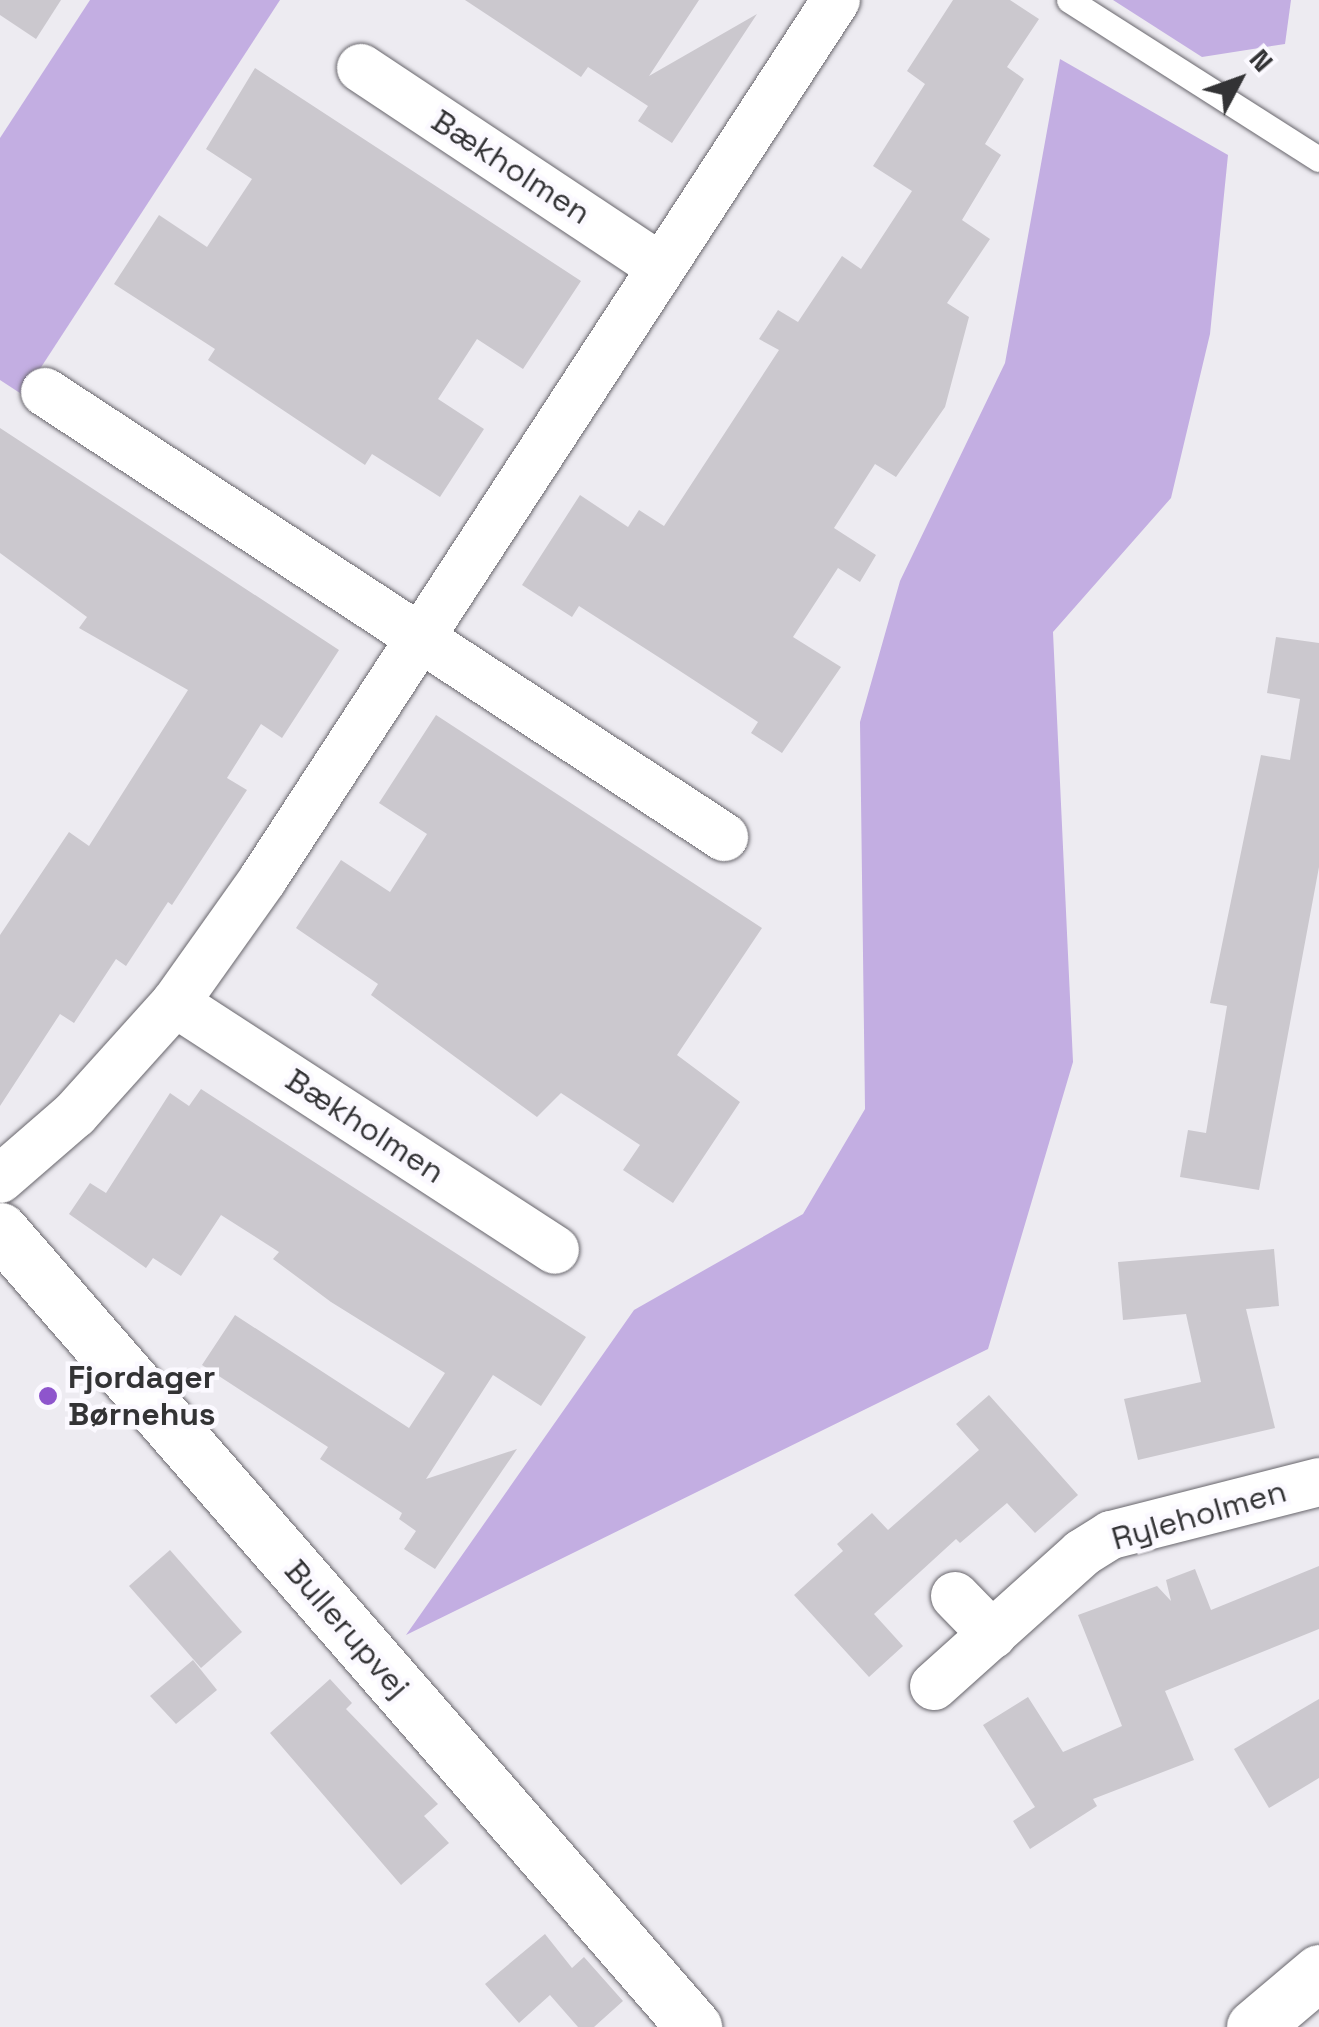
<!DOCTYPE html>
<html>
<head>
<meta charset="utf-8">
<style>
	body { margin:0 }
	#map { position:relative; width:1319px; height:2027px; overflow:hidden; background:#edebf1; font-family:"Space Grotesk",sans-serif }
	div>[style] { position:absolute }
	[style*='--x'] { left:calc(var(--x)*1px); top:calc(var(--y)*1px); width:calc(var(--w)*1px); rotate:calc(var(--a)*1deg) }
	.green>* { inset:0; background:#c3aee2 }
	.building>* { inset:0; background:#cbc8ce }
	.roads { filter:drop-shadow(0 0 2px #68666c) drop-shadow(0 0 2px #68666c) }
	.lane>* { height:25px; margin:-12.5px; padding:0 12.5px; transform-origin:12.5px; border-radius:12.5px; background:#fff }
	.street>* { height:48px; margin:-24px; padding:0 24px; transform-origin:24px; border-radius:24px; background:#fff }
	.secondary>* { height:55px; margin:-27.5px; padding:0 27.5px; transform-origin:27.5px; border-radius:27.5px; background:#fff }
	.dots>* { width:28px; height:28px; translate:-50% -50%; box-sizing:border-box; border:5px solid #fbf9ff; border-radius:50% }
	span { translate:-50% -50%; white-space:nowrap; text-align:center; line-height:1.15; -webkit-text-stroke:9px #fbf9ff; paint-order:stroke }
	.street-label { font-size:32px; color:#333335 }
	.poi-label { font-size:32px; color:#333335; font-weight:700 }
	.left { translate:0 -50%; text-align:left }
	.north { position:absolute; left:1189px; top:30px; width:100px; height:100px; -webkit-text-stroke:8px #fbf9ff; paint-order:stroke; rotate:49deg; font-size:28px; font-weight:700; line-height:40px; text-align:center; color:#333335 }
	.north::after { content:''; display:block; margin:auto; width:35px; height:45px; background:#333335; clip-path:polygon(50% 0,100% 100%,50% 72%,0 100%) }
</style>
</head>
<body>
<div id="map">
	<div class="green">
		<div style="clip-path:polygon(90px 0,280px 0,23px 395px,0 380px,0 138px)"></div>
		<div style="clip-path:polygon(1113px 0,1291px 0,1285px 44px,1202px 57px)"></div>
		<div style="clip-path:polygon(1060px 59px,1228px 155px,1210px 334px,1171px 498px,1053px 632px,1073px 1062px,988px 1349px,406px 1635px,634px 1310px,803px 1214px,865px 1109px,860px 722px,900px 581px,1005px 363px)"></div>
	</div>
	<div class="building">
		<div style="clip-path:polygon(0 0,61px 0,36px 39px,0 15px)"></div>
		<div style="clip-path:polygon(465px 0,699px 0,649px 76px,757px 14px,672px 143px,638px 121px,648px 106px,588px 67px,581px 77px)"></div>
		<div style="clip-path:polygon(953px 0,1010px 0,1039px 19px,1007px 67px,1024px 79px,985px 144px,1001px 155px,962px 220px,990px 239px,947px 303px,969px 317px,945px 407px,896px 477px,875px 464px,834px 528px,876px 555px,860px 582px,838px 568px,793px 637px,841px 667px,782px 753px,751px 733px,758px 722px,660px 658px,579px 606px,572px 617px,522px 585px,580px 495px,628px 527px,639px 510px,664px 526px,779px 350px,759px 339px,778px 310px,798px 322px,842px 256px,861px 269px,912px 191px,873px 166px,925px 84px,907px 71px)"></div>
		<div style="clip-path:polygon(255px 68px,581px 281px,523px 369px,477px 339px,438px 399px,484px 429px,440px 497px,372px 454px,365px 465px,208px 360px,215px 349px,114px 284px,159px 215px,207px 247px,252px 179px,206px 149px)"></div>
		<div style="clip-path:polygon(0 428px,339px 650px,282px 738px,261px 724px,227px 778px,247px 790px,172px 905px,168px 902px,126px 966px,116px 959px,74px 1023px,60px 1014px,0 1106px,0 935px,69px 832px,89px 846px,188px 690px,79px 628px,87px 617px,0 553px)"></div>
		<div style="clip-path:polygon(1276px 637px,1319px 643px,1319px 867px,1259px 1190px,1180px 1177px,1188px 1130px,1206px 1133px,1227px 1006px,1210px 1003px,1261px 755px,1290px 760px,1300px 699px,1267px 693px)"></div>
		<div style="clip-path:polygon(436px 715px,762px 928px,677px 1055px,740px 1102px,673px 1203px,623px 1170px,640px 1145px,561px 1093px,537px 1117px,371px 995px,378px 984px,296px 928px,341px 860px,390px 892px,427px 834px,379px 803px)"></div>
		<div style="clip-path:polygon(201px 1089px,586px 1337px,541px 1406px,493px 1375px,426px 1479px,517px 1449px,435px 1569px,404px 1549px,416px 1531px,399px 1519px,402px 1513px,320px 1459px,328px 1447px,202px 1365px,235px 1315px,409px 1428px,445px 1373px,331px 1302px,273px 1259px,279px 1252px,221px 1215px,181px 1276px,153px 1258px,146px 1268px,69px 1214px,90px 1183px,106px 1193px,170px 1093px,189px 1106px)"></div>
		<div style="clip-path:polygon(1274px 1249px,1279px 1306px,1246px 1309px,1275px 1428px,1138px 1460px,1124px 1399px,1201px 1382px,1186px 1314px,1123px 1320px,1118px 1262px)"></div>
		<div style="clip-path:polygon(989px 1395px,1078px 1495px,1035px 1533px,1007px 1503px,960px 1543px,956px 1539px,874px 1614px,903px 1646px,869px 1677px,794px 1595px,843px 1551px,837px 1544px,872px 1513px,888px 1530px,979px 1450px,956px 1424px)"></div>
		<div style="clip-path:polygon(170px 1550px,242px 1632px,201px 1668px,129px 1586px)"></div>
		<div style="clip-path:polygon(1319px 1566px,1319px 1629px,1165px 1691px,1194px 1760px,1093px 1799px,1097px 1806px,1030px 1849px,1013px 1821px,1035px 1807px,983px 1725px,1028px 1697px,1063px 1752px,1122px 1726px,1078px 1615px,1157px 1586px,1171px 1601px,1166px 1580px,1195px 1569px,1211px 1610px)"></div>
		<div style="clip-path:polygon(193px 1660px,217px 1690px,176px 1724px,150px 1696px)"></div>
		<div style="clip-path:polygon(330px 1679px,352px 1703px,346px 1709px,438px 1804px,424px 1816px,449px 1843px,401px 1885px,270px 1733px)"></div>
		<div style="clip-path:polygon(1319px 1699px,1319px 1778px,1269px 1808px,1234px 1749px)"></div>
		<div style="clip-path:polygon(545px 1934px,572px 1968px,584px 1957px,623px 2001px,594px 2027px,578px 2027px,550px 1995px,519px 2023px,485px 1984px)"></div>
	</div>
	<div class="roads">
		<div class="lane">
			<div style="--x:1069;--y:0;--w:296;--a:32.5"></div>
		</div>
		<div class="street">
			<div style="--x:361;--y:68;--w:360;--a:33.6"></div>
			<div style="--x:45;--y:392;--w:812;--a:33.24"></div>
			<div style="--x:175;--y:1003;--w:453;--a:33"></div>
			<div style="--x:0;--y:1179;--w:99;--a:-40.9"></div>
			<div style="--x:75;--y:1114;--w:149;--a:-48"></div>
			<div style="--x:175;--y:1003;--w:152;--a:-54.6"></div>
			<div style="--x:263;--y:879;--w:1049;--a:-56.9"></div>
			<div style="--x:955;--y:1596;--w:54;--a:45.7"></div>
			<div style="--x:934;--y:1686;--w:199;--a:-41.9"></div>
			<div style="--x:1082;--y:1553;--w:34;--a:-32"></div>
			<div style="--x:1111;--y:1535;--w:215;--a:-14.3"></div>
		</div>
		<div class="secondary">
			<div style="--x:0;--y:1230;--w:1057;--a:48.95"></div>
			<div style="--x:1254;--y:2027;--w:85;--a:-40.2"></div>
		</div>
	</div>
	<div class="dots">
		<div style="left:48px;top:1396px;background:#8e55cc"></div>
	</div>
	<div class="street-label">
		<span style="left:511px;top:167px;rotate:33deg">Bækholmen</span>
		<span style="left:365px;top:1126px;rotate:33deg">Bækholmen</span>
		<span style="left:1199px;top:1515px;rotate:-16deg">Ryleholmen</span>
		<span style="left:347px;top:1629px;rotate:49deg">Bullerupvej</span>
	</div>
	<div class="poi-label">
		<span class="left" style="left:68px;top:1396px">Fjordager<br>Børnehus</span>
	</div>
	<div class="north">N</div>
</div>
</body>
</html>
